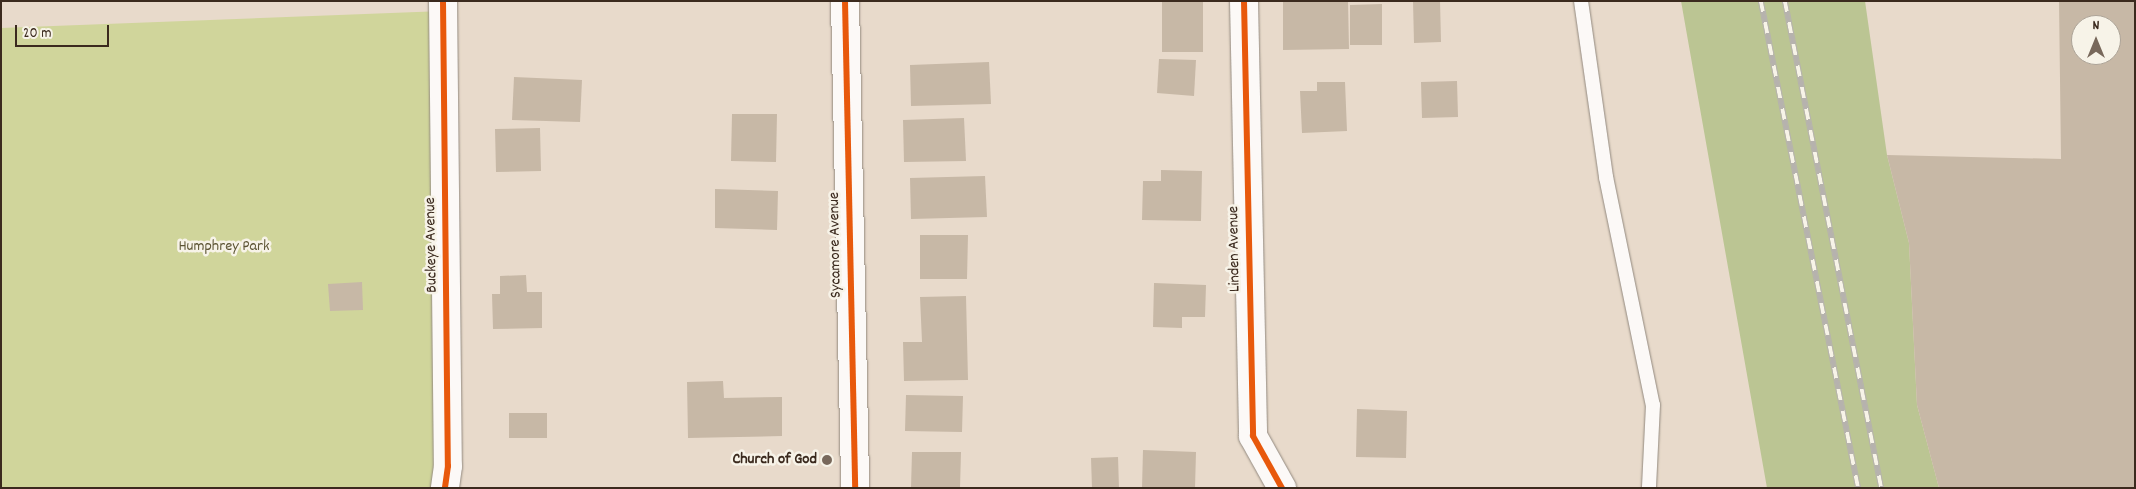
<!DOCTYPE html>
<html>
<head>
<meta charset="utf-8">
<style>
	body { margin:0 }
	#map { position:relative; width:2136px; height:489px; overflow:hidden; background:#e8dacb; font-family:Dekko,sans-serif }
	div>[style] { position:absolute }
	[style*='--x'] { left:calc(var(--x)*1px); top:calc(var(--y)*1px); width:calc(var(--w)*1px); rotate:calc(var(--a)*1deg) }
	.green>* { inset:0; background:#d0d59b }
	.forest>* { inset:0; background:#bbc593 }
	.building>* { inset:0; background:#c7b8a6 }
	.roads { filter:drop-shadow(0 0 1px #92897f) drop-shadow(0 0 1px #92897f) }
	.service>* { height:14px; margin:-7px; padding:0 7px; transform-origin:7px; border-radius:7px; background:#fcf9f7 }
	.minor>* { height:28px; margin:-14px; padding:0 14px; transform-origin:14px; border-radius:14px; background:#fcf9f7 }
	.rail>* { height:5.5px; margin-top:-2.75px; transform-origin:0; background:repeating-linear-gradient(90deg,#f7f3e8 0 11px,#b6b2ae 0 22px); box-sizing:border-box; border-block:1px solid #b6b2ae }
	.cycleway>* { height:6px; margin:-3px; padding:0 3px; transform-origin:3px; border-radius:3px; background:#e8590c }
	.dots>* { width:14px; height:14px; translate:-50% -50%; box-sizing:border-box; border:2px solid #f7f3e8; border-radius:50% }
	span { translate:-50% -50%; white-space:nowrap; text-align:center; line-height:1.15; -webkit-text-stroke:5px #f7f3e8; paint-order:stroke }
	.street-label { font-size:16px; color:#3b2a1e }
	.park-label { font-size:16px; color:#5c5434 }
	.poi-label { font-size:16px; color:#3b2a1e; font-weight:700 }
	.right { translate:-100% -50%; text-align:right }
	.frame { position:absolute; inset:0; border:2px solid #3b2a1e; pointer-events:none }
	.north { position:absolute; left:2071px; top:15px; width:50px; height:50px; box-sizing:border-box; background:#f7f3e8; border:1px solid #aca397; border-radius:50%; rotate:0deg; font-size:14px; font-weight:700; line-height:20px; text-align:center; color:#3b2a1e }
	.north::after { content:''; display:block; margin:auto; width:18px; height:22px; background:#78685b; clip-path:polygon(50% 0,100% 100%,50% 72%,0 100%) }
	.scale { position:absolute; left:15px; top:25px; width:94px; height:22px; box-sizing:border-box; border:2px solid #3b2a1e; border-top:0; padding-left:6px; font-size:15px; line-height:18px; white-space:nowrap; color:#3b2a1e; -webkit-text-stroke:4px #f7f3e8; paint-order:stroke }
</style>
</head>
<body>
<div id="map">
	<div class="green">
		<div style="clip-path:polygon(443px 11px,445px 488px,1px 488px,1px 28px)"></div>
	</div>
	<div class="forest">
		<div style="clip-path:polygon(1681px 1px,1865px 1px,1887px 155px,1909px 243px,1917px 405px,1939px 488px,1767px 488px)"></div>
	</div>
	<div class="building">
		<div style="clip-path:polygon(1162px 1px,1203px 1px,1203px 52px,1162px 52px)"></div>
		<div style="clip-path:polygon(1283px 1px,1348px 1px,1349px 49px,1283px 50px)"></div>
		<div style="clip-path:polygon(1413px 1px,1440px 1px,1441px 42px,1414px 43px)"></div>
		<div style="clip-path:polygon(evenodd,2059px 1px,2135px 1px,2135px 488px,1939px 488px,1917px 405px,1909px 243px,1887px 155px,2061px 159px,2059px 1px,2081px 25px,2111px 25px,2111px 55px,2081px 55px,2081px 25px)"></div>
		<div style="clip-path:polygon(1382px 4px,1382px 45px,1350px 45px,1350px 5px)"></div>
		<div style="clip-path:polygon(1159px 59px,1196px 60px,1194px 96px,1157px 93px)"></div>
		<div style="clip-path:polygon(989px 62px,991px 104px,911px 106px,910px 65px)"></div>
		<div style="clip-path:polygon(514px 77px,582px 80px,580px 122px,512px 120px)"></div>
		<div style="clip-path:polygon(1457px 81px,1458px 117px,1422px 118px,1421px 82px)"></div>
		<div style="clip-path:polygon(1317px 82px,1345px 82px,1347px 131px,1302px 133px,1300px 91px,1317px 91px)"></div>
		<div style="clip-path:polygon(732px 114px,777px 114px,776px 162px,731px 161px)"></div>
		<div style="clip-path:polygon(964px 118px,966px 161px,904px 162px,903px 120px)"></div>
		<div style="clip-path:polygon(540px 128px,541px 171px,496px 172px,495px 129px)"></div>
		<div style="clip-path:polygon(1161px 170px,1202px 171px,1201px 221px,1142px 220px,1143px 181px,1161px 181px)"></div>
		<div style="clip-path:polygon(985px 176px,987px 217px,911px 219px,910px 178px)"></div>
		<div style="clip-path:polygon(715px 189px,778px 191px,777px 230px,715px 228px)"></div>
		<div style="clip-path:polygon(920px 235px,968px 235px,967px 279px,920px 279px)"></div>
		<div style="clip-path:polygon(526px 275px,527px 292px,542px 292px,542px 328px,493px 329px,492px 294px,500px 294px,500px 276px)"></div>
		<div style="clip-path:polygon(362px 282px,363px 310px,330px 311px,328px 284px)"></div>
		<div style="clip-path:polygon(1154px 283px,1206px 285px,1205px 317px,1182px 317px,1182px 328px,1153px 327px)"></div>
		<div style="clip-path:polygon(966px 296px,968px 380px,904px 381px,903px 342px,922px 342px,920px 297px)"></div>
		<div style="clip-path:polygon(723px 381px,724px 398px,782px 397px,782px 436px,688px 438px,687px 382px)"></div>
		<div style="clip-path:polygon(906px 395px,963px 396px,962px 432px,905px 431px)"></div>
		<div style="clip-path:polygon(1357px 409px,1407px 411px,1406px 458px,1356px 457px)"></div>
		<div style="clip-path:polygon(509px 413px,547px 413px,547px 438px,509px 438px)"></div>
		<div style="clip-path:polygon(1143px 450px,1196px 452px,1195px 488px,1142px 488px)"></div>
		<div style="clip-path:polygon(912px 452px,961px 452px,960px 488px,911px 488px)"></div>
		<div style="clip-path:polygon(1118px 457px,1119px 488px,1092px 488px,1091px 458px)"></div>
	</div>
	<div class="roads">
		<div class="service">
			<div style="--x:1581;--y:1;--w:178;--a:81.9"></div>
			<div style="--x:1606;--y:177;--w:233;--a:78.4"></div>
			<div style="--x:1653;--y:405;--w:83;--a:92.8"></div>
		</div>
		<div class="minor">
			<div style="--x:443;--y:1;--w:465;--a:89.4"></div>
			<div style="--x:448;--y:466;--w:22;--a:98"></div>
			<div style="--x:845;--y:1;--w:487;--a:88.8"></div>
			<div style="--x:1244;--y:1;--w:435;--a:88.8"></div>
			<div style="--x:1253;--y:436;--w:60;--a:60.9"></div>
		</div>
	</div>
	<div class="rail">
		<div style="--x:1761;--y:1;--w:497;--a:78.7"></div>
		<div style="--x:1785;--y:1;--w:496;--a:78.8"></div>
	</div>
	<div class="cycleway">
		<div style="--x:443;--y:1;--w:465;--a:89.4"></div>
		<div style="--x:448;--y:466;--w:22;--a:98"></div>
		<div style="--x:845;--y:1;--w:487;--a:88.8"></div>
		<div style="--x:1244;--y:1;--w:435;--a:88.8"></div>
		<div style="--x:1253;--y:436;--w:60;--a:60.9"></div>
	</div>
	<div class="dots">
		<div style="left:827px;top:460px;background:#78685b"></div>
	</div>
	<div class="street-label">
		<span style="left:432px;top:245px;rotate:-91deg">Buckeye Avenue</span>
		<span style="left:836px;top:245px;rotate:-91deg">Sycamore Avenue</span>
		<span style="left:1235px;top:249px;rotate:-91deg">Linden Avenue</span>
	</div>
	<div class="park-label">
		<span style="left:224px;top:247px">Humphrey Park</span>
	</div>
	<div class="poi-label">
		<span class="right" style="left:817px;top:460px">Church of God</span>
	</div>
	<div class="frame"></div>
	<div class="north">N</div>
	<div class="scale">20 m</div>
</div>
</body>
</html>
